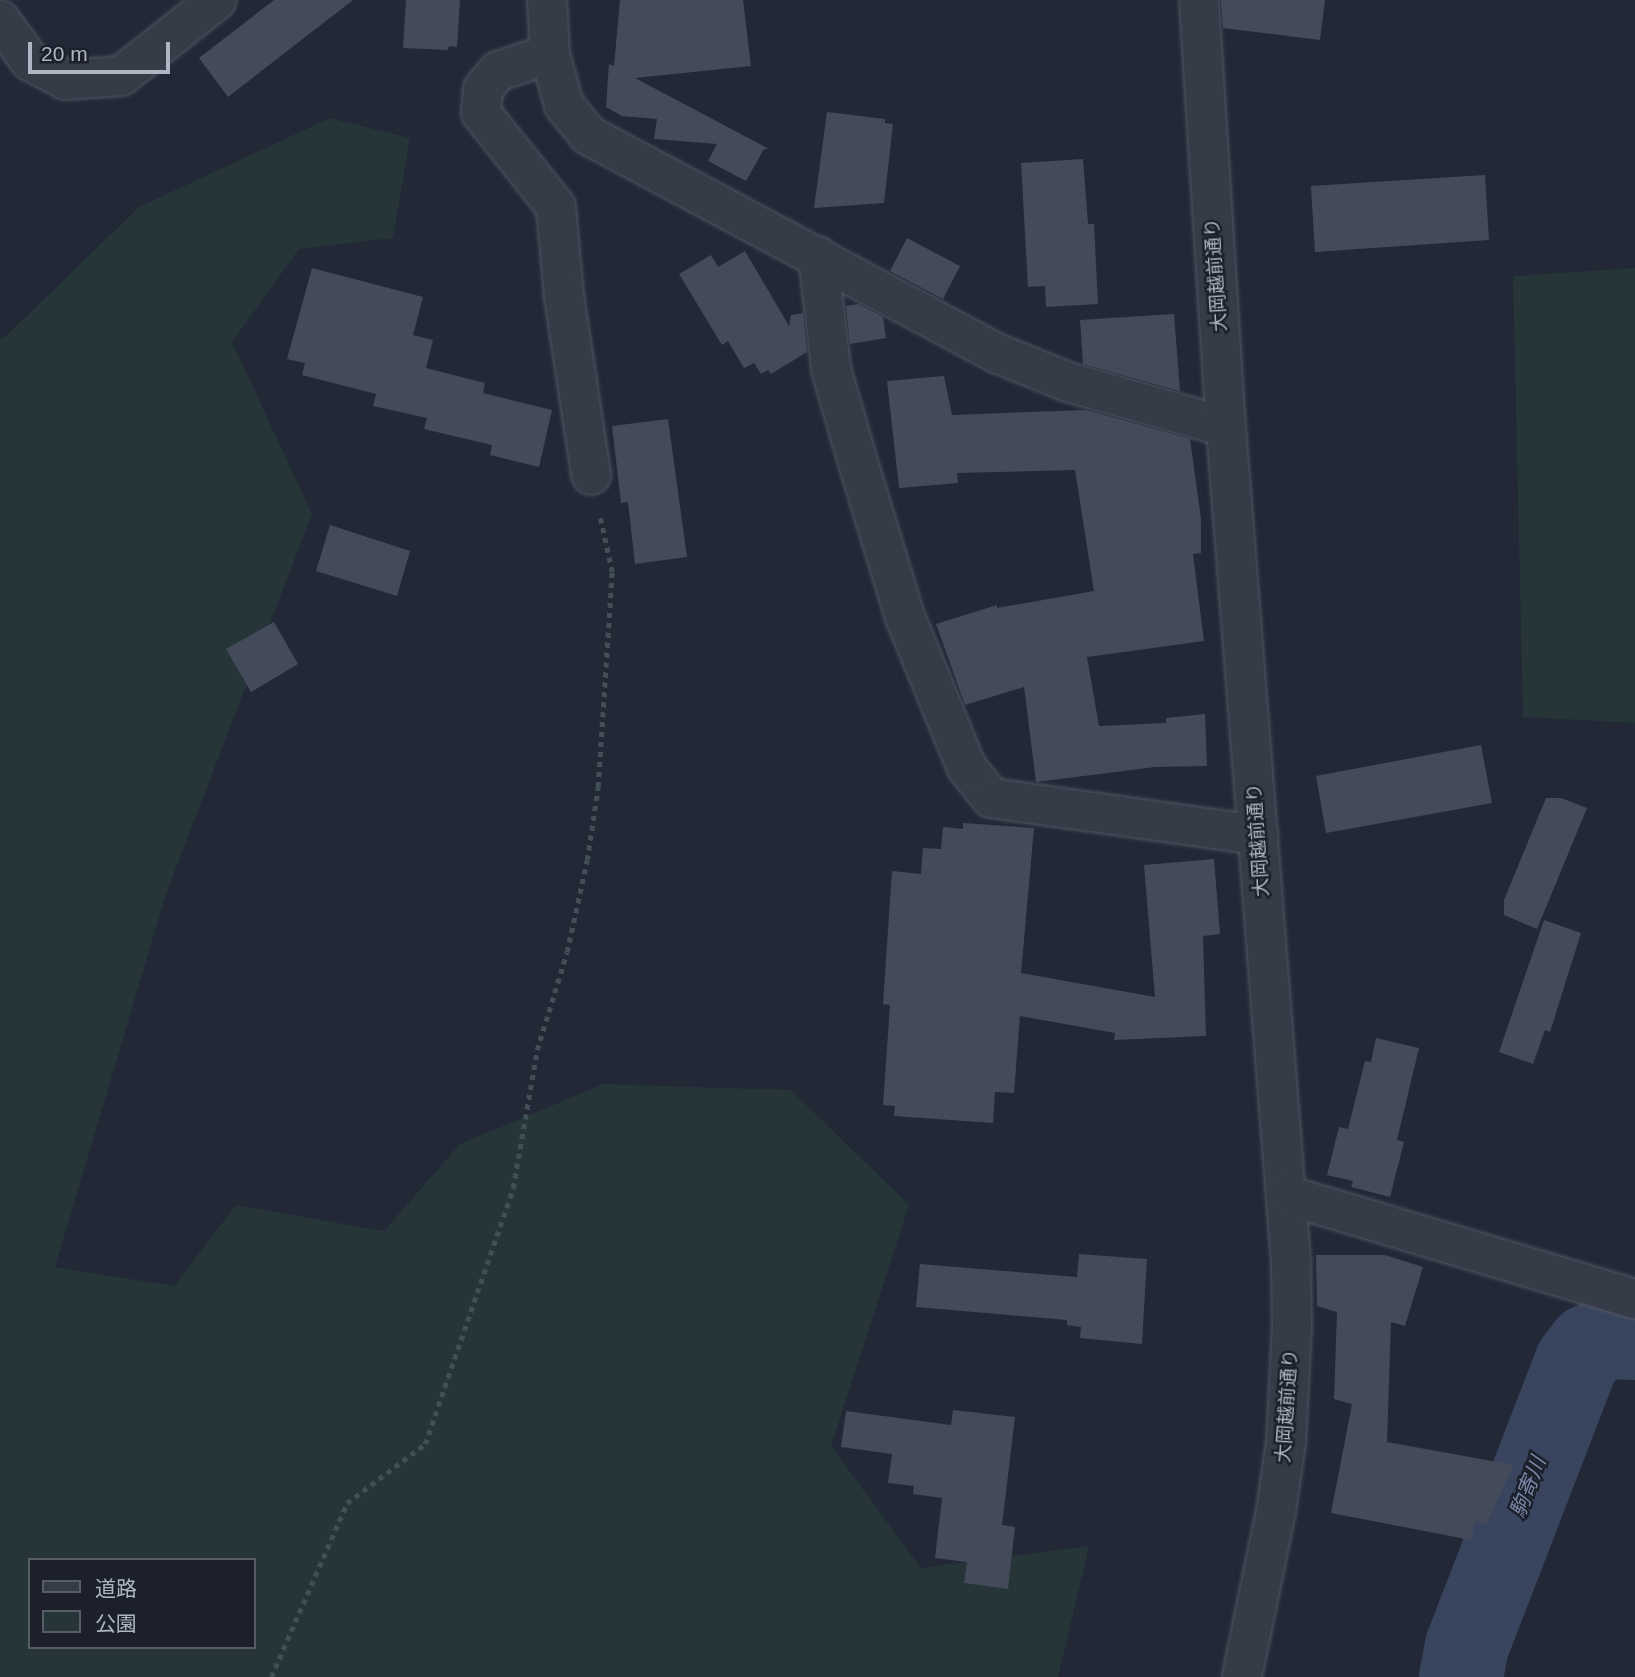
<!DOCTYPE html>
<html>
<head>
<meta charset="utf-8">
<style>
	body { margin:0 }
	#map { position:relative; width:1635px; height:1677px; overflow:hidden; background:#222836; font-family:Arial,"Noto Sans JP",sans-serif }
	div>[style] { position:absolute }
	[style*='--x'] { left:calc(var(--x)*1px); top:calc(var(--y)*1px); width:calc(var(--w)*1px); rotate:calc(var(--a)*1deg) }
	.green>* { inset:0; background:#253538 }
	.river>* { height:84px; margin:-42px; padding:0 42px; transform-origin:42px; border-radius:42px; background:#39445e }
	.building>* { inset:0; background:#434b5b }
	.path>* { height:4.5px; margin-top:-2.25px; transform-origin:0; background:repeating-linear-gradient(90deg,#425055 0 5px,transparent 0 10px) }
	.roads { filter:drop-shadow(0 0 2px #505561) drop-shadow(0 0 2px #505561) }
	.minor>* { height:38px; margin:-19px; padding:0 19px; transform-origin:19px; border-radius:19px; background:#353b47 }
	span { translate:-50% -50%; white-space:nowrap; text-align:center; line-height:1.15; -webkit-text-stroke:5px #1b202b; paint-order:stroke }
	.street-label { font-size:19px; color:#b0b5c3 }
	.water-label { font-size:21px; color:#7a89aa; font-style:italic }
	.legend { position:absolute; left:28px; top:1558px; width:228px; height:91px; box-sizing:border-box; background:#1b202b; border:2px solid #575c68; margin:0; padding:9px 12px; list-style:none; font-size:21px; color:#b0b5c3 }
	.legend li { display:flex; align-items:center; gap:14px; height:35px }
	.legend b { width:35px; border:2px solid #575c68 }
	.scale { position:absolute; left:28px; top:42px; width:142px; height:32px; box-sizing:border-box; border:4px solid #b0b5c3; border-top:0; padding-left:9px; font-size:21px; line-height:24px; white-space:nowrap; color:#b0b5c3; -webkit-text-stroke:5px #1b202b; paint-order:stroke }
</style>
</head>
<body>
<div id="map">
	<div class="green">
		<div style="clip-path:polygon(evenodd,330px 118px,410px 138px,393px 238px,299px 249px,232px 342px,312px 514px,166px 894px,55px 1267px,174px 1286px,236px 1205px,384px 1231px,460px 1144px,604px 1084px,791px 1090px,909px 1205px,831px 1446px,921px 1568px,1089px 1546px,1058px 1677px,0 1677px,0 338px,6px 336px,139px 207px,330px 118px,30px 1560px,254px 1560px,254px 1647px,30px 1647px,30px 1560px)"></div>
		<div style="clip-path:polygon(1635px 268px,1635px 723px,1523px 717px,1513px 276px)"></div>
	</div>
	<div class="river">
		<div style="--x:1461;--y:1677;--w:32;--a:-79"></div>
		<div style="--x:1467;--y:1646;--w:303;--a:-68.9"></div>
		<div style="--x:1576;--y:1363;--w:21;--a:-53"></div>
		<div style="--x:1589;--y:1346;--w:21;--a:-25"></div>
		<div style="--x:1608;--y:1337;--w:27;--a:2"></div>
	</div>
	<div class="building">
		<div style="clip-path:polygon(274px 0,353px 0,228px 97px,199px 58px)"></div>
		<div style="clip-path:polygon(406px 0,460px 0,457px 47px,449px 46px,448px 50px,403px 48px)"></div>
		<div style="clip-path:polygon(620px 0,743px 0,751px 66px,635px 78px,769px 149px,764px 149px,746px 181px,708px 161px,717px 144px,654px 139px,657px 119px,622px 116px,606px 107px,609px 64px,614px 66px)"></div>
		<div style="clip-path:polygon(1221px 0,1325px 0,1320px 40px,1223px 28px)"></div>
		<div style="clip-path:polygon(827px 112px,885px 119px,885px 123px,893px 124px,884px 203px,814px 208px)"></div>
		<div style="clip-path:polygon(1083px 159px,1088px 224px,1094px 224px,1098px 304px,1046px 307px,1045px 286px,1028px 287px,1021px 163px)"></div>
		<div style="clip-path:polygon(1485px 175px,1489px 240px,1315px 252px,1311px 186px)"></div>
		<div style="clip-path:polygon(907px 238px,960px 266px,943px 299px,890px 271px)"></div>
		<div style="clip-path:polygon(745px 251px,789px 326px,791px 315px,803px 313px,807px 352px,771px 374px,768px 370px,761px 374px,754px 363px,744px 368px,728px 341px,722px 345px,679px 274px,711px 255px,718px 267px)"></div>
		<div style="clip-path:polygon(312px 268px,423px 297px,413px 335px,433px 340px,426px 368px,485px 383px,483px 393px,552px 410px,539px 467px,490px 455px,492px 445px,424px 429px,427px 418px,373px 406px,376px 394px,302px 375px,305px 363px,287px 359px)"></div>
		<div style="clip-path:polygon(858px 304px,883px 317px,886px 338px,850px 344px,846px 306px)"></div>
		<div style="clip-path:polygon(1174px 314px,1180px 391px,1083px 364px,1080px 320px)"></div>
		<div style="clip-path:polygon(944px 376px,952px 415px,1086px 410px,1190px 439px,1201px 519px,1201px 553px,1193px 554px,1204px 641px,1087px 657px,1099px 726px,1166px 723px,1166px 718px,1205px 714px,1207px 766px,1155px 767px,1036px 782px,1024px 687px,965px 705px,936px 624px,997px 605px,997px 608px,1094px 591px,1075px 470px,957px 473px,958px 483px,899px 488px,887px 381px)"></div>
		<div style="clip-path:polygon(668px 419px,687px 557px,635px 564px,628px 502px,621px 503px,612px 426px)"></div>
		<div style="clip-path:polygon(330px 525px,410px 551px,397px 596px,316px 571px)"></div>
		<div style="clip-path:polygon(274px 622px,298px 664px,251px 692px,226px 649px)"></div>
		<div style="clip-path:polygon(1481px 745px,1492px 803px,1326px 833px,1316px 776px)"></div>
		<div style="clip-path:polygon(1546px 798px,1561px 798px,1587px 808px,1537px 929px,1504px 915px,1504px 900px)"></div>
		<div style="clip-path:polygon(963px 823px,1034px 828px,1021px 973px,1155px 997px,1144px 865px,1214px 859px,1220px 934px,1203px 936px,1206px 1036px,1114px 1040px,1115px 1033px,1020px 1016px,1014px 1093px,995px 1092px,993px 1123px,894px 1116px,895px 1106px,883px 1105px,890px 1005px,883px 1004px,892px 871px,921px 874px,923px 848px,941px 849px,943px 827px,963px 829px)"></div>
		<div style="clip-path:polygon(1544px 920px,1581px 933px,1550px 1032px,1545px 1030px,1533px 1064px,1499px 1052px)"></div>
		<div style="clip-path:polygon(1376px 1038px,1419px 1048px,1397px 1140px,1404px 1142px,1390px 1197px,1351px 1187px,1353px 1181px,1327px 1175px,1339px 1127px,1348px 1129px,1365px 1061px,1371px 1062px)"></div>
		<div style="clip-path:polygon(1079px 1254px,1147px 1259px,1142px 1344px,1080px 1338px,1081px 1327px,1067px 1325px,1067px 1320px,916px 1307px,920px 1264px,1077px 1277px)"></div>
		<div style="clip-path:polygon(1316px 1255px,1385px 1255px,1423px 1267px,1405px 1326px,1391px 1322px,1387px 1442px,1514px 1465px,1486px 1524px,1475px 1522px,1471px 1540px,1331px 1513px,1352px 1404px,1334px 1399px,1337px 1312px,1317px 1306px)"></div>
		<div style="clip-path:polygon(953px 1410px,1015px 1417px,1002px 1525px,1015px 1527px,1008px 1589px,964px 1583px,967px 1562px,935px 1558px,942px 1498px,913px 1494px,914px 1486px,888px 1483px,892px 1454px,841px 1447px,846px 1411px,951px 1425px)"></div>
	</div>
	<div class="path">
		<div style="--x:271;--y:1677;--w:190;--a:-66.4"></div>
		<div style="--x:347;--y:1503;--w:98;--a:-37.1"></div>
		<div style="--x:425;--y:1444;--w:271;--a:-71"></div>
		<div style="--x:513;--y:1188;--w:140;--a:-80.1"></div>
		<div style="--x:537;--y:1050;--w:102;--a:-73"></div>
		<div style="--x:567;--y:952;--w:94;--a:-77.7"></div>
		<div style="--x:587;--y:860;--w:74;--a:-81.4"></div>
		<div style="--x:598;--y:787;--w:215;--a:-86.3"></div>
		<div style="--x:612;--y:572;--w:56;--a:-102.3"></div>
	</div>
	<div class="roads">
		<div class="minor">
			<div style="--x:547;--y:0;--w:54;--a:86.8"></div>
			<div style="--x:550;--y:54;--w:53;--a:74.6"></div>
			<div style="--x:564;--y:105;--w:38;--a:51"></div>
			<div style="--x:588;--y:135;--w:466;--a:28.1"></div>
			<div style="--x:999;--y:354;--w:74;--a:22.1"></div>
			<div style="--x:1068;--y:382;--w:164;--a:15.9"></div>
			<div style="--x:1199;--y:0;--w:428;--a:86.4"></div>
			<div style="--x:1226;--y:427;--w:839;--a:85.55"></div>
			<div style="--x:1291;--y:1263;--w:62;--a:89.1"></div>
			<div style="--x:1292;--y:1325;--w:117;--a:92.9"></div>
			<div style="--x:1286;--y:1442;--w:70;--a:98.2"></div>
			<div style="--x:1276;--y:1511;--w:169;--a:101.6"></div>
			<div style="--x:0;--y:20;--w:51;--a:53.8"></div>
			<div style="--x:30;--y:61;--w:40;--a:28"></div>
			<div style="--x:65;--y:80;--w:56;--a:-4.1"></div>
			<div style="--x:121;--y:76;--w:122;--a:-38.4"></div>
			<div style="--x:550;--y:54;--w:55;--a:161.9"></div>
			<div style="--x:498;--y:71;--w:23;--a:130"></div>
			<div style="--x:483;--y:89;--w:24;--a:95"></div>
			<div style="--x:481;--y:113;--w:120;--a:51.4"></div>
			<div style="--x:556;--y:207;--w:89;--a:84.9"></div>
			<div style="--x:564;--y:296;--w:181;--a:81.4"></div>
			<div style="--x:818;--y:256;--w:114;--a:83.4"></div>
			<div style="--x:831;--y:369;--w:94;--a:73.9"></div>
			<div style="--x:857;--y:459;--w:165;--a:73.1"></div>
			<div style="--x:905;--y:617;--w:163;--a:67.7"></div>
			<div style="--x:967;--y:768;--w:38;--a:51"></div>
			<div style="--x:991;--y:798;--w:270;--a:7.9"></div>
			<div style="--x:1286;--y:1195;--w:364;--a:16.6"></div>
		</div>
	</div>
	<div class="street-label">
		<span style="left:1216px;top:275px;rotate:-94deg">大岡越前通り</span>
		<span style="left:1258px;top:840px;rotate:-94deg">大岡越前通り</span>
		<span style="left:1287px;top:1406px;rotate:-86deg">大岡越前通り</span>
	</div>
	<div class="water-label">
		<span style="left:1528px;top:1487px;rotate:-69deg">駒寄川</span>
	</div>
	<ul class="legend">
	<li><b style="height:9px;background:#353b47"></b>道路</li>
	<li><b style="height:19px;background:#253538"></b>公園</li>
	</ul>
	<div class="scale">20 m</div>
</div>
</body>
</html>
